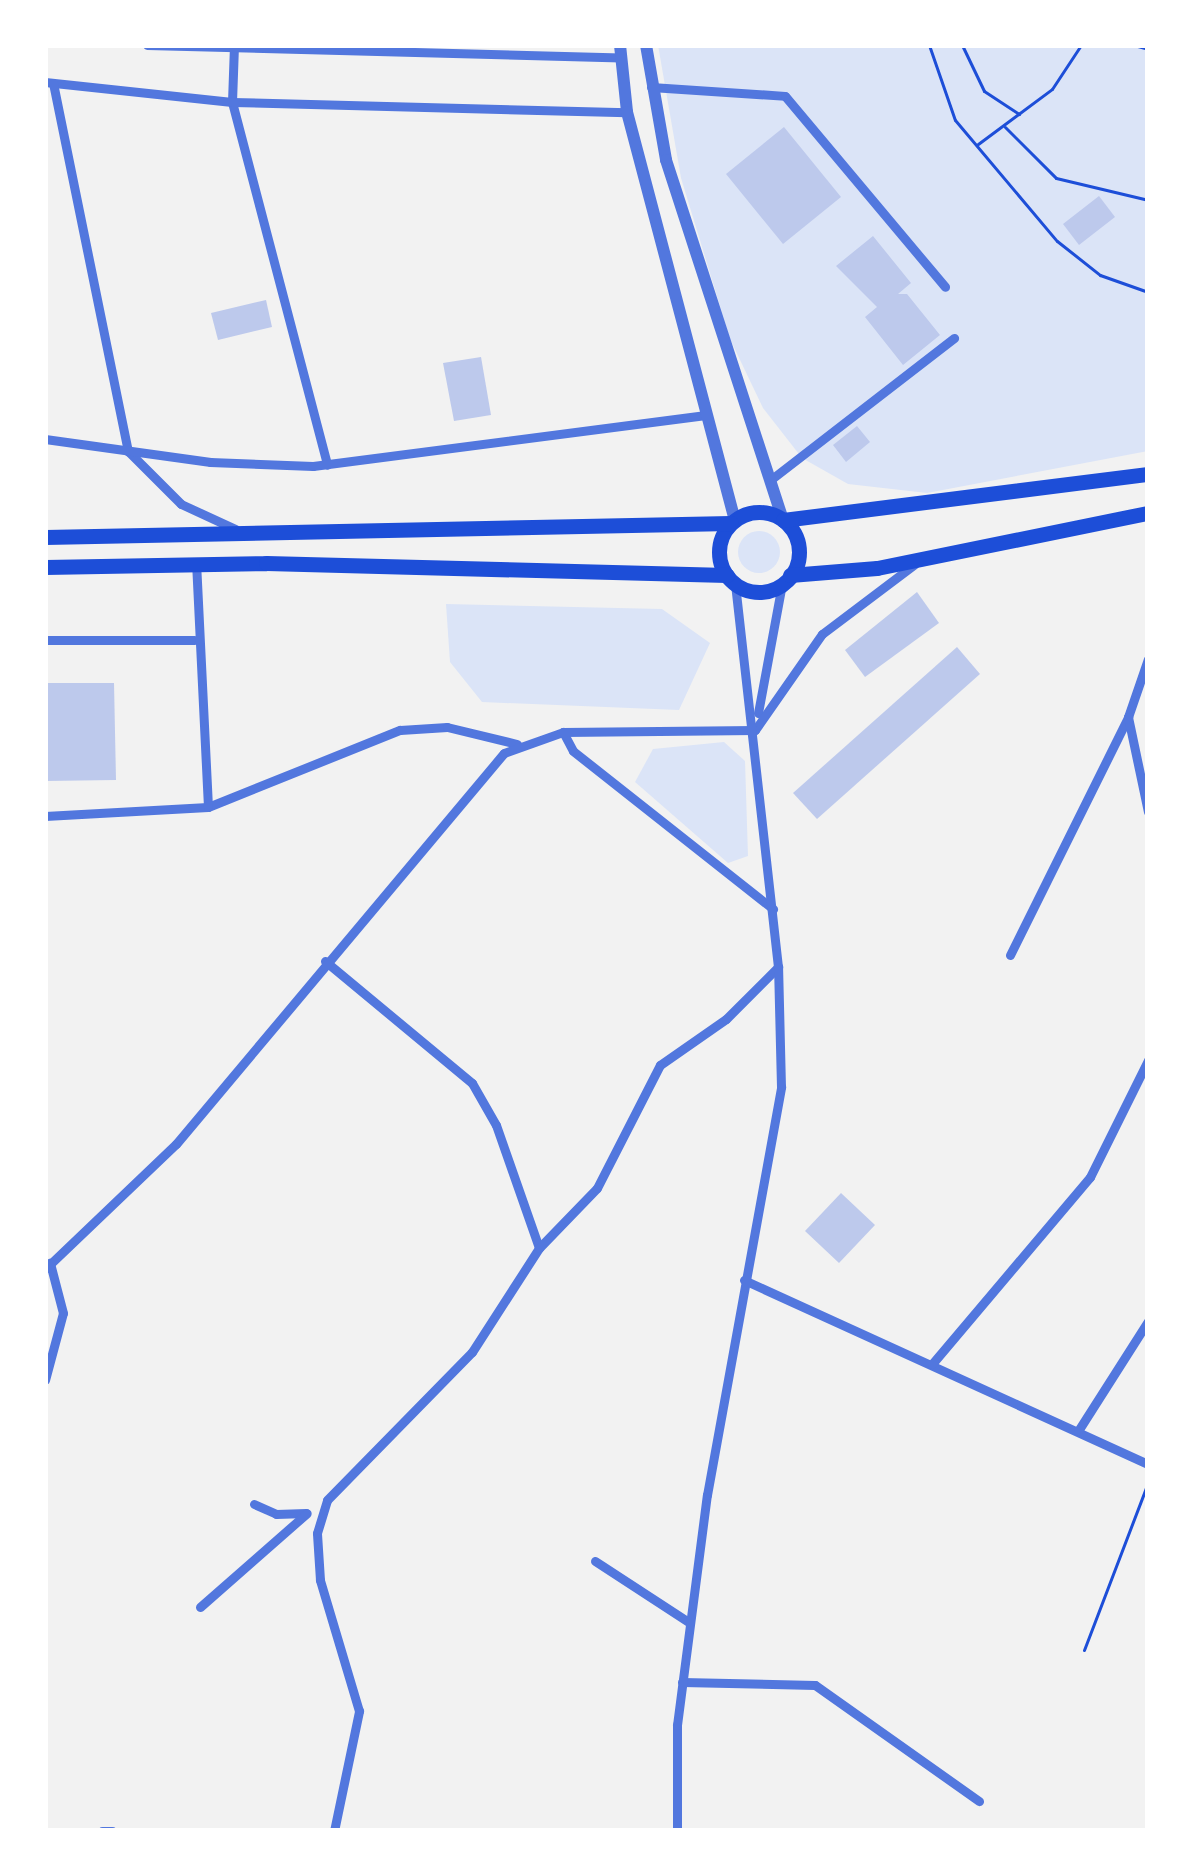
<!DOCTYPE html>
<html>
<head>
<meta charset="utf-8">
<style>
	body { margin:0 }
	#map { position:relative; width:1193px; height:1876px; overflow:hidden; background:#f2f2f2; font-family:"Titillium Web",sans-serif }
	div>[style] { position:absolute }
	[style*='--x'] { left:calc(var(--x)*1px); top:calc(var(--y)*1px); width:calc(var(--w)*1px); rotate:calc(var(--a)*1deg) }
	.green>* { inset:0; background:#dbe4f7 }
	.round { border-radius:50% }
	.building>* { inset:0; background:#bdc9ec }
	.path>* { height:3px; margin:-1.5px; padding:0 1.5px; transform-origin:1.5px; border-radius:1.5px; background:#1d4ed8 }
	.minor>* { height:9px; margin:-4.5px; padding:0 4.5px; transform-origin:4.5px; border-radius:4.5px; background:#5277de }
	.tertiary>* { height:12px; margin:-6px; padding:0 6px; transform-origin:6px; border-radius:6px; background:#5277de }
	.primary>* { height:15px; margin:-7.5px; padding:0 7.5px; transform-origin:7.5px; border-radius:7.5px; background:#1d4ed8 }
	.primary>.ring { margin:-7.5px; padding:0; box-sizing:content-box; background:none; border:15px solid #1d4ed8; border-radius:50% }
	span { translate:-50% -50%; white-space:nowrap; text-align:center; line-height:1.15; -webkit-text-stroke:12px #fff; paint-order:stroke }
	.frame { position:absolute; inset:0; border:48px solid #fff; pointer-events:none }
</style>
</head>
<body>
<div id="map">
	<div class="green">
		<div style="clip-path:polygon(658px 45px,1148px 45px,1148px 451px,927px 493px,848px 484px,802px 458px,763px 408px,730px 339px,681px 178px)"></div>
		<div class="round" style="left:738px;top:531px;width:42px;height:42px"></div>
		<div style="clip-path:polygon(446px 604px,662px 609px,710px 643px,679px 710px,482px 702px,450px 662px)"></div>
		<div style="clip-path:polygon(724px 742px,745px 761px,748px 856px,728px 863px,635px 782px,653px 749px)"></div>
	</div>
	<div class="building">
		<div style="clip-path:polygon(784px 127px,841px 197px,783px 244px,726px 174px)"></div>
		<div style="clip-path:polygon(1099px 196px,1115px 217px,1079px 245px,1063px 224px)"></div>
		<div style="clip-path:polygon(873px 236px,911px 283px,898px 294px,907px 294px,940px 335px,903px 365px,865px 317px,877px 307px,836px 266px)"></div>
		<div style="clip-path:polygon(266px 300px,272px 327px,218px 340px,211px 313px)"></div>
		<div style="clip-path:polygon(481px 357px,491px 415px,454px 421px,443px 363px)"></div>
		<div style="clip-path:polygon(857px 426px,870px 442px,846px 462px,833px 445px)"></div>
		<div style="clip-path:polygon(917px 592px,939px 623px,865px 677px,845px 650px)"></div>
		<div style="clip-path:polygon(957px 647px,980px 674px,817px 819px,793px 793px)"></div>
		<div style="clip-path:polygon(45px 683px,114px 683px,116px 780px,45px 781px)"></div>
		<div style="clip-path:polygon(841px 1193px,875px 1225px,839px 1263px,805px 1231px)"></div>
	</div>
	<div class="path">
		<div style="--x:929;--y:45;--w:79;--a:70.9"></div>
		<div style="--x:955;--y:120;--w:158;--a:49.9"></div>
		<div style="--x:1057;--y:241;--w:55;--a:38.3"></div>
		<div style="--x:1100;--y:275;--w:51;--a:19.5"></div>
		<div style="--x:962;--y:45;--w:51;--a:64.4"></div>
		<div style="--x:984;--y:91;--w:42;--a:33.3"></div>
		<div style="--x:1134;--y:45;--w:15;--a:16"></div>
		<div style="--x:1005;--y:127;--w:72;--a:45"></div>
		<div style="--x:1056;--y:178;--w:95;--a:13.4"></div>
		<div style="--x:978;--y:144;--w:92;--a:-36.6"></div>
		<div style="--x:1052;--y:89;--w:53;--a:-56.6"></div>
		<div style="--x:1084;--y:1650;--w:180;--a:-69.1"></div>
	</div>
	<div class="minor">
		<div style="--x:147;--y:45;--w:474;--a:1.5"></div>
		<div style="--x:234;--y:45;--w:57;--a:92"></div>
		<div style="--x:232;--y:102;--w:375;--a:75.3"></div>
		<div style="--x:45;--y:82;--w:188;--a:6.1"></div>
		<div style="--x:232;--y:102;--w:395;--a:1.5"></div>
		<div style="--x:53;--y:83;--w:376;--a:78.5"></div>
		<div style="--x:128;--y:451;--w:75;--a:45"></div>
		<div style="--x:181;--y:504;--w:60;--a:24.8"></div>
		<div style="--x:651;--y:87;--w:134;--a:3.8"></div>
		<div style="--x:785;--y:96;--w:249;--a:50"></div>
		<div style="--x:45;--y:439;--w:167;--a:7.9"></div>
		<div style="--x:210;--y:462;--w:103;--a:2.2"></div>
		<div style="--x:313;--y:466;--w:396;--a:-7.4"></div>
		<div style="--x:769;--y:481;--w:234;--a:-37.7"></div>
		<div style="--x:45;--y:640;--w:149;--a:0"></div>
		<div style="--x:758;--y:713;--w:132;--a:-79.5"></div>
		<div style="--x:1128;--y:717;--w:61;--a:-71"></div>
		<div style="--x:755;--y:730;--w:117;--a:-55.1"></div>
		<div style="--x:822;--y:634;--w:116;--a:-37"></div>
		<div style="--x:563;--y:732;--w:21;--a:62"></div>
		<div style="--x:573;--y:751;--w:255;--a:38.3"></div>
		<div style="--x:208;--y:807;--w:207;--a:-21.9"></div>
		<div style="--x:400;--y:730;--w:47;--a:-3.7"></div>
		<div style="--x:447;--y:727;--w:72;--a:13.7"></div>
		<div style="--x:45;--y:816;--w:163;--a:-3.2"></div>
		<div style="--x:208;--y:807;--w:243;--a:-92.8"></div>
		<div style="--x:1010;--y:955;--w:266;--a:-63.6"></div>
		<div style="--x:1128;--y:717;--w:97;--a:78.1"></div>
		<div style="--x:325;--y:961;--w:191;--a:39.7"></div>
		<div style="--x:472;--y:1083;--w:48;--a:60.3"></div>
		<div style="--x:496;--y:1125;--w:130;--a:70.7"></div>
		<div style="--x:45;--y:1269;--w:181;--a:-43.7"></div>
		<div style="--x:176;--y:1144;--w:510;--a:-50.01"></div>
		<div style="--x:504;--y:753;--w:63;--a:-19.6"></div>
		<div style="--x:563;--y:732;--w:192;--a:-0.6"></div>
		<div style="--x:744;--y:1280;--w:444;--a:24.5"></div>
		<div style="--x:932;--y:1364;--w:245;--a:-49.8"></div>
		<div style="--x:1090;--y:1177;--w:131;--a:-63.6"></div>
		<div style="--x:45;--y:1380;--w:69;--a:-75"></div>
		<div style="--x:63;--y:1313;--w:52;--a:-104.6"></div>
		<div style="--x:1078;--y:1431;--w:130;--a:-57.5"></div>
		<div style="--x:254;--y:1504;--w:24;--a:24"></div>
		<div style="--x:276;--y:1514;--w:30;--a:-2"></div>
		<div style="--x:595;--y:1561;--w:113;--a:33.1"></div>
		<div style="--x:200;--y:1607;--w:142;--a:-41.3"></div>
		<div style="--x:682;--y:1682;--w:133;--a:1.3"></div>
		<div style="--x:815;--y:1685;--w:201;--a:35.3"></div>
		<div style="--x:102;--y:1831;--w:10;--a:0"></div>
		<div style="--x:334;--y:1831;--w:123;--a:-78.2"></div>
		<div style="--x:359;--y:1711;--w:137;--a:-106.6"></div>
		<div style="--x:320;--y:1580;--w:47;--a:-93.7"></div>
		<div style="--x:317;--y:1533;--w:34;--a:-73"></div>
		<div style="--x:327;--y:1500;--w:207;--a:-45.6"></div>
		<div style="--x:472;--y:1352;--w:124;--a:-57.2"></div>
		<div style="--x:539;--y:1248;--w:83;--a:-46"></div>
		<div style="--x:597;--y:1188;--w:138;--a:-62.9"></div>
		<div style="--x:660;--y:1065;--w:80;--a:-34.9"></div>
		<div style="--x:726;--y:1019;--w:74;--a:-45"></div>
		<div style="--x:677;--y:1831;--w:106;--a:-90"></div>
		<div style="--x:677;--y:1725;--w:232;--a:-82.6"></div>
		<div style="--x:707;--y:1495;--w:415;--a:-79.7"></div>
		<div style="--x:781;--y:1087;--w:120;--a:-91.4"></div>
		<div style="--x:778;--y:967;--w:386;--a:-96.4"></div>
	</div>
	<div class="tertiary">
		<div style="--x:620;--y:45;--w:67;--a:84"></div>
		<div style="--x:627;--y:112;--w:422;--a:75.2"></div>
		<div style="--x:646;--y:45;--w:117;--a:80.1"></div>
		<div style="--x:666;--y:160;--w:379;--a:72"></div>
	</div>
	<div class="primary">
		<div class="ring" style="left:719px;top:512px;width:65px;height:65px"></div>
		<div style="--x:783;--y:520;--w:368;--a:-7.2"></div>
		<div style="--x:45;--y:537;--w:686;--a:-1.17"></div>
		<div style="--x:45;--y:567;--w:221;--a:-1"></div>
		<div style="--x:266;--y:563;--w:461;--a:1.5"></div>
		<div style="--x:790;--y:575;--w:87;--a:-4.6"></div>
		<div style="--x:877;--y:568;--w:277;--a:-11.5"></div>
	</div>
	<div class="frame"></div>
</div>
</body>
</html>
